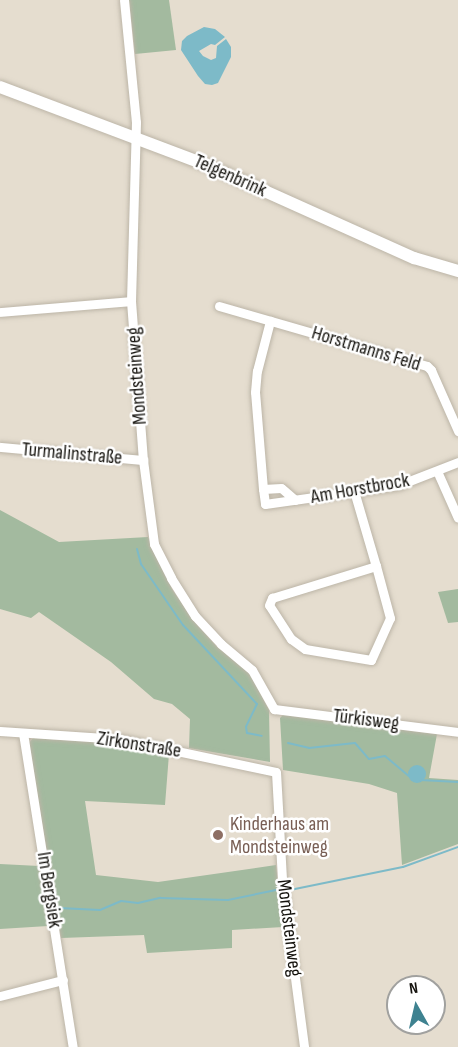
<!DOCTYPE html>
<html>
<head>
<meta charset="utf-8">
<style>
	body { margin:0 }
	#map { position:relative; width:458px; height:1047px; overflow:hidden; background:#e5ddcf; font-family:"Sofia Sans Condensed",sans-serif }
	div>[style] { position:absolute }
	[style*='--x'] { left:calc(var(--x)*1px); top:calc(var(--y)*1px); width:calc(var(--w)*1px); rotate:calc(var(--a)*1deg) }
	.green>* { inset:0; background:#a3ba9f }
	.water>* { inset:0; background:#7dbac8 }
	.round { border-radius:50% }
	.stream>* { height:2px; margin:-1px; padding:0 1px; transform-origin:1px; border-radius:1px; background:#7dbac8 }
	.roads { filter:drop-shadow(0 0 2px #bcb5a7) drop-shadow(0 0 2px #bcb5a7) }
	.minor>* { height:9px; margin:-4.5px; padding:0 4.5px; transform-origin:4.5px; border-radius:4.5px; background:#fff }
	.tertiary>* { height:12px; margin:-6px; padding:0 6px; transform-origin:6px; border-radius:6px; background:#fff }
	.dots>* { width:16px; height:16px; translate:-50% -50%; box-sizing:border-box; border:3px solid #fff; border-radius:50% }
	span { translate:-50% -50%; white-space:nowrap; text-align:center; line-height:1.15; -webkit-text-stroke:5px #fff; paint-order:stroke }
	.street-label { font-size:20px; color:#15130e }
	.education-label { font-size:20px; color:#785e54 }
	.left { translate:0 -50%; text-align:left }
	.north { position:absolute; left:386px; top:975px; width:60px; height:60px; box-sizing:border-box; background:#fff; border:2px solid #a1a19f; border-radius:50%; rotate:352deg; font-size:16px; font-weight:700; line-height:24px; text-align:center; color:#15130e }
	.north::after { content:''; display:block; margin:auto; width:21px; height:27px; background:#3e8290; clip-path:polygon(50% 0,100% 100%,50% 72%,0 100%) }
</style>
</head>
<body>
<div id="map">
	<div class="green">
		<div style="clip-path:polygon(129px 0,169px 0,176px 50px,135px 54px)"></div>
		<div style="clip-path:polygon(0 510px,59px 542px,148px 537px,172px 589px,193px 620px,218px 648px,241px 662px,249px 671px,269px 710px,270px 762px,189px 748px,190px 719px,172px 704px,154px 699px,111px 662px,39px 612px,31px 618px,0 609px)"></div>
		<div style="clip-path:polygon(458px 589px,458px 622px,448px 623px,438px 592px)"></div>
		<div style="clip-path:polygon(284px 714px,437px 734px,429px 778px,458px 780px,458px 844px,402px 865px,397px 793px,369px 784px,283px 770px,280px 718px)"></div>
		<div style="clip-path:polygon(33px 738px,127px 744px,169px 754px,165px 805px,85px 801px,96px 875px,158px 882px,276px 865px,283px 927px,232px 930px,232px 948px,147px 953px,144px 935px,61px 938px,29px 743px)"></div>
		<div style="clip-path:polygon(0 864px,39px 866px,48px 926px,0 929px)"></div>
	</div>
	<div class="water">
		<div style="clip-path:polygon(204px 27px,215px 29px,225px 37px,215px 45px,211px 44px,199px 51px,203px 56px,211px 60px,216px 58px,217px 46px,226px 39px,231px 47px,231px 57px,218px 83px,212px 85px,205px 84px,198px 76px,181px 50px,182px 41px,187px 36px)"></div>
		<div class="round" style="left:408px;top:765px;width:18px;height:18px"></div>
	</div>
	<div class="stream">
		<div style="--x:137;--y:549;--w:16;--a:75"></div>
		<div style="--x:141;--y:564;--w:74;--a:55.5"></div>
		<div style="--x:183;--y:625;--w:108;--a:46.9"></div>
		<div style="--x:257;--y:704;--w:25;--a:116"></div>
		<div style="--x:246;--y:727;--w:6;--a:81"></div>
		<div style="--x:247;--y:733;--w:15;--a:11"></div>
		<div style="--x:288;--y:743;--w:22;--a:13"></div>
		<div style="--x:309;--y:748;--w:46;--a:-6.2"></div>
		<div style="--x:355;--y:743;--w:21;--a:49"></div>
		<div style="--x:369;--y:759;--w:16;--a:-11"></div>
		<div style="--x:385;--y:756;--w:31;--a:40"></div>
		<div style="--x:420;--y:780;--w:38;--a:3"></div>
		<div style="--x:290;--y:890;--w:115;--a:-11.5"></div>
		<div style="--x:403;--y:867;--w:59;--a:-20"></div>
		<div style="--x:59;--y:908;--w:41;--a:2.8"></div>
		<div style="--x:100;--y:910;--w:23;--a:-23"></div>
		<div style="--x:121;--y:901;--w:17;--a:7"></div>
		<div style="--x:138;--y:903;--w:23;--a:-13"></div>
		<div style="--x:160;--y:898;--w:68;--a:1.7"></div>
		<div style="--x:228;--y:900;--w:49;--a:-11.8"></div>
	</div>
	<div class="roads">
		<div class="minor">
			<div style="--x:124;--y:0;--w:123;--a:84.4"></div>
			<div style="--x:136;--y:122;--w:179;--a:91.6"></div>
			<div style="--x:131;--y:301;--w:159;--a:85.7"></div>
			<div style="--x:143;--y:460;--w:85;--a:82.5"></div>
			<div style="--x:154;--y:544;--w:38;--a:63"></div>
			<div style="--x:171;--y:578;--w:45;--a:57.7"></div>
			<div style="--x:195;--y:616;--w:38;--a:47"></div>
			<div style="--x:221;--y:644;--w:40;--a:40"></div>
			<div style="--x:252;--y:670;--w:45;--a:60.6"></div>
			<div style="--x:274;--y:709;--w:185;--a:7.1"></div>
			<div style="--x:219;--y:306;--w:216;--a:16.1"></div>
			<div style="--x:427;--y:366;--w:6;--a:45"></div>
			<div style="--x:431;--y:370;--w:67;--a:66.1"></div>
			<div style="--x:0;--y:312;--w:131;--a:-4.8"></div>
			<div style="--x:0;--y:447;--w:144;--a:5.2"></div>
			<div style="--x:437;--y:471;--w:51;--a:65.9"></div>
			<div style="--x:263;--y:489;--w:97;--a:-94.7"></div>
			<div style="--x:255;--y:392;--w:21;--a:-85"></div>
			<div style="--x:257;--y:371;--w:52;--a:-75.4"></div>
			<div style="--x:354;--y:491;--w:78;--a:73.7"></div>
			<div style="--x:295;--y:500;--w:18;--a:-139"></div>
			<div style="--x:281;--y:488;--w:18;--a:177"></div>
			<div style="--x:263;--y:489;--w:15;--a:82"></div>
			<div style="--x:265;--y:504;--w:135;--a:-8.1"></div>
			<div style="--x:399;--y:485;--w:63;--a:-21.3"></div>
			<div style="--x:376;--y:566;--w:54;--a:74.9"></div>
			<div style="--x:390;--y:618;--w:46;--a:114.3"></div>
			<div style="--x:371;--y:660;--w:67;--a:-170.5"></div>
			<div style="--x:305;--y:649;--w:17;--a:-144"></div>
			<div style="--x:291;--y:639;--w:40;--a:-122.9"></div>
			<div style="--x:269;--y:605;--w:8;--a:-67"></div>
			<div style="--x:272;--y:598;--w:109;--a:-17.1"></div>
			<div style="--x:0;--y:731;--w:120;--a:3.8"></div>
			<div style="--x:120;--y:739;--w:159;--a:11.9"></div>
			<div style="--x:276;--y:772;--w:107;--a:86.8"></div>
			<div style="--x:282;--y:879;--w:169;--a:82.5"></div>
			<div style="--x:23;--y:733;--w:318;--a:81"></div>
			<div style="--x:0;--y:996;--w:65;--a:-14.3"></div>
		</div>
		<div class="tertiary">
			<div style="--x:0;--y:87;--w:223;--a:20.7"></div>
			<div style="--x:209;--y:166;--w:225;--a:24.2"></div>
			<div style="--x:414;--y:258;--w:46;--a:16.5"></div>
		</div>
	</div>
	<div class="dots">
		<div style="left:218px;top:835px;background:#8d6e63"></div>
	</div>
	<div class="street-label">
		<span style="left:230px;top:176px;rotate:24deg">Telgenbrink</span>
		<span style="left:366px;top:349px;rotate:17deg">Horstmanns Feld</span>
		<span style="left:137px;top:376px;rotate:-94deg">Mondsteinweg</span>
		<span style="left:72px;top:454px;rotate:5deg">Turmalinstraße</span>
		<span style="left:360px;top:489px;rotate:-10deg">Am Horstbrock</span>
		<span style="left:366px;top:720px;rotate:7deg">Türkisweg</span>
		<span style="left:139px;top:745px;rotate:9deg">Zirkonstraße</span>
		<span style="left:49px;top:890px;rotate:81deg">Im Bergsiek</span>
		<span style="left:289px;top:928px;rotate:83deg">Mondsteinweg</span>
	</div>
	<div class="education-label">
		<span class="left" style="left:230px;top:836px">Kinderhaus am<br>Mondsteinweg</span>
	</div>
	<div class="north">N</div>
</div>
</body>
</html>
